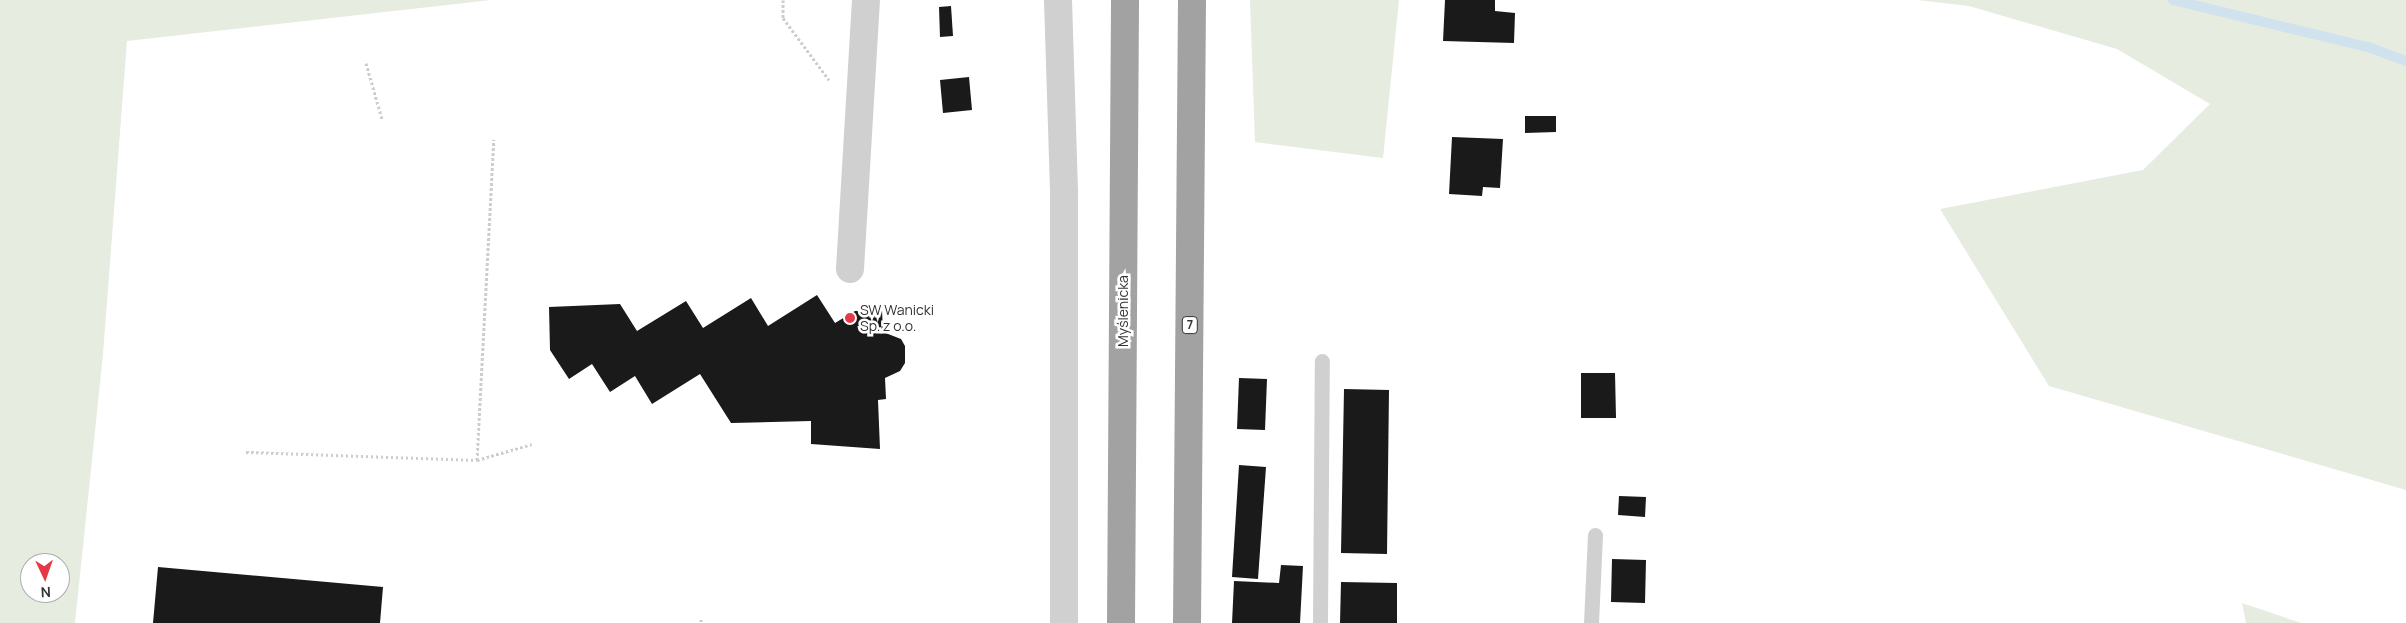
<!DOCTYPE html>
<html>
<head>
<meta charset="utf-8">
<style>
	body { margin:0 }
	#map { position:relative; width:2406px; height:623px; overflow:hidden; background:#fff; font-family:Manrope,sans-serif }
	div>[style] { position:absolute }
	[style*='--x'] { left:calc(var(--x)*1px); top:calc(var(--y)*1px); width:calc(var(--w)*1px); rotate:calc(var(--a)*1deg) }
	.green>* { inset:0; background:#e6ecdf }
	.stream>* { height:10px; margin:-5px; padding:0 5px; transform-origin:5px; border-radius:5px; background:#cfe2ee }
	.building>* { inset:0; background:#1a1a1a }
	.path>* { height:3px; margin-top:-1.5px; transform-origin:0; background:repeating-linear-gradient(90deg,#cdcdcd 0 2.5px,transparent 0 5px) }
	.service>* { height:15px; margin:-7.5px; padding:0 7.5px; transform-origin:7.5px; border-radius:7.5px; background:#d0d0d0 }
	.minor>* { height:28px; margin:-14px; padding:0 14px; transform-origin:14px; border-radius:14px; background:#d0d0d0 }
	.trunk>* { height:28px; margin:-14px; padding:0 14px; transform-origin:14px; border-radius:14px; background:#a2a2a2 }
	.dots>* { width:14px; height:14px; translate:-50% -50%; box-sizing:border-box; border:2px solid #fff; border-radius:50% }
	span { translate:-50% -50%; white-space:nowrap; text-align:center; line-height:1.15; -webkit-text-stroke:5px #fff; paint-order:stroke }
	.shield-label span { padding:1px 4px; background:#fff; border:1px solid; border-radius:4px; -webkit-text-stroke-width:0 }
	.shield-label { font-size:12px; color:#333; font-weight:700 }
	.poi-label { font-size:14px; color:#333 }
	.left { translate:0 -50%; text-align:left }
	.street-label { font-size:14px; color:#333 }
	.north { position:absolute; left:20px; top:553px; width:50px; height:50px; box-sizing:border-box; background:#fff; border:1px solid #adadad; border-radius:50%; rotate:177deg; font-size:14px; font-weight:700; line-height:20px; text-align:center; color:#333 }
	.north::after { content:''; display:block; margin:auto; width:18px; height:22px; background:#e63946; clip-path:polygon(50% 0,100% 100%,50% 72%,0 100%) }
</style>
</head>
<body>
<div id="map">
	<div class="green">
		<div style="clip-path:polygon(evenodd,0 0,491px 0,127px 41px,103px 354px,75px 623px,0 623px,0 0,30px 563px,60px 563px,60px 593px,30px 593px,30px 563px)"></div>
		<div style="clip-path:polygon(1250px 0,1399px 0,1383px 158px,1255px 142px)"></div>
		<div style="clip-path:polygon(1917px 0,2406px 0,2406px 490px,2049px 386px,1940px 209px,2143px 170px,2210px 104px,2117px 49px,1969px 6px)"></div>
		<div style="clip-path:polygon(2242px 603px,2301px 623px,2246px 623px)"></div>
	</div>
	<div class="stream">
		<div style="--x:2173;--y:0;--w:201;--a:13.6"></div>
		<div style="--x:2368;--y:47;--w:40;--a:20.2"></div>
	</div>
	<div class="building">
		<div style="clip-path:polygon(1445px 0,1495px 0,1495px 11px,1515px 13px,1514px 43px,1443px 41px)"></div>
		<div style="clip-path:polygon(951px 6px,953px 36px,940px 37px,939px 7px)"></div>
		<div style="clip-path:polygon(969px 77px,972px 110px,943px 113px,940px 80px)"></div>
		<div style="clip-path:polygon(1525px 116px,1556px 116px,1556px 132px,1525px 133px)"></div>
		<div style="clip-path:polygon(1452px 137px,1503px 139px,1500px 188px,1483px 187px,1482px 196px,1449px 194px)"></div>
		<div style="clip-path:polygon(817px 295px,835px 323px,855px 311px,882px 310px,883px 332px,901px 339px,905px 346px,905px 363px,900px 371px,885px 378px,886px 399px,878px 400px,880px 449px,811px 444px,811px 421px,731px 423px,700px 374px,652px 404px,635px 376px,610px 392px,592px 364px,569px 379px,550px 350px,549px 307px,620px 304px,637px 331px,686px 301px,703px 328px,751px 298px,768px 326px)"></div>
		<div style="clip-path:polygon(1581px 373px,1615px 373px,1616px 418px,1581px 418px)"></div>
		<div style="clip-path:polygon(1239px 378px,1267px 379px,1265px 430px,1237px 429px)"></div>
		<div style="clip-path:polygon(1344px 389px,1389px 390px,1387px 554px,1341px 553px)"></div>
		<div style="clip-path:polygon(1239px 465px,1266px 467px,1258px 579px,1232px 577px)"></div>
		<div style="clip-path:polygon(1619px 496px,1646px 497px,1645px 517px,1618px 515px)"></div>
		<div style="clip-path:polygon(1612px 559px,1646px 560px,1645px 603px,1611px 602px)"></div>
		<div style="clip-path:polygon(1281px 565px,1303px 566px,1300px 623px,1232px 623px,1234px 581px,1279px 583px)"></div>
		<div style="clip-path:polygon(158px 567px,383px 587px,380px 623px,153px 623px)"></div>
		<div style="clip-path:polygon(1341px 582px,1397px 583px,1397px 623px,1340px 623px)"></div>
	</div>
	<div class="path">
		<div style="--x:783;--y:0;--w:18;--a:90"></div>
		<div style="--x:783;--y:18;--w:77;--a:53.4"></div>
		<div style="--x:366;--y:63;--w:58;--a:74.1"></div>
		<div style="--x:246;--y:452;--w:231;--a:2"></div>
		<div style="--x:477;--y:460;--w:321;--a:-87"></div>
		<div style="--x:477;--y:460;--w:57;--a:-16.2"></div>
		<div style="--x:701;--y:619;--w:4;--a:90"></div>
	</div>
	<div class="service">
		<div style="--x:1320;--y:623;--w:262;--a:-89.6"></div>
		<div style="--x:1591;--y:623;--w:88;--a:-87.4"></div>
	</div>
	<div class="minor">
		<div style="--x:1058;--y:0;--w:195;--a:88.2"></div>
		<div style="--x:1064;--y:195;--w:428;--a:90"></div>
		<div style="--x:850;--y:269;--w:269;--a:-86.6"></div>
	</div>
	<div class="trunk">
		<div style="--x:1121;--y:623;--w:623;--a:-89.63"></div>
		<div style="--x:1187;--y:623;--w:623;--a:-89.54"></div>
	</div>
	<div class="dots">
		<div style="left:850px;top:318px;background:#e63946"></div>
	</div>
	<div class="shield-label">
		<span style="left:1190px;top:325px">7</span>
	</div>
	<div class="poi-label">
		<span class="left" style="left:860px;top:318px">SW Wanicki<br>Sp. z o.o.</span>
	</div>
	<div class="street-label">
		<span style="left:1123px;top:311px;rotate:-90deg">Myślenicka</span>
	</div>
	<div class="north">N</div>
</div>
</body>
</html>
